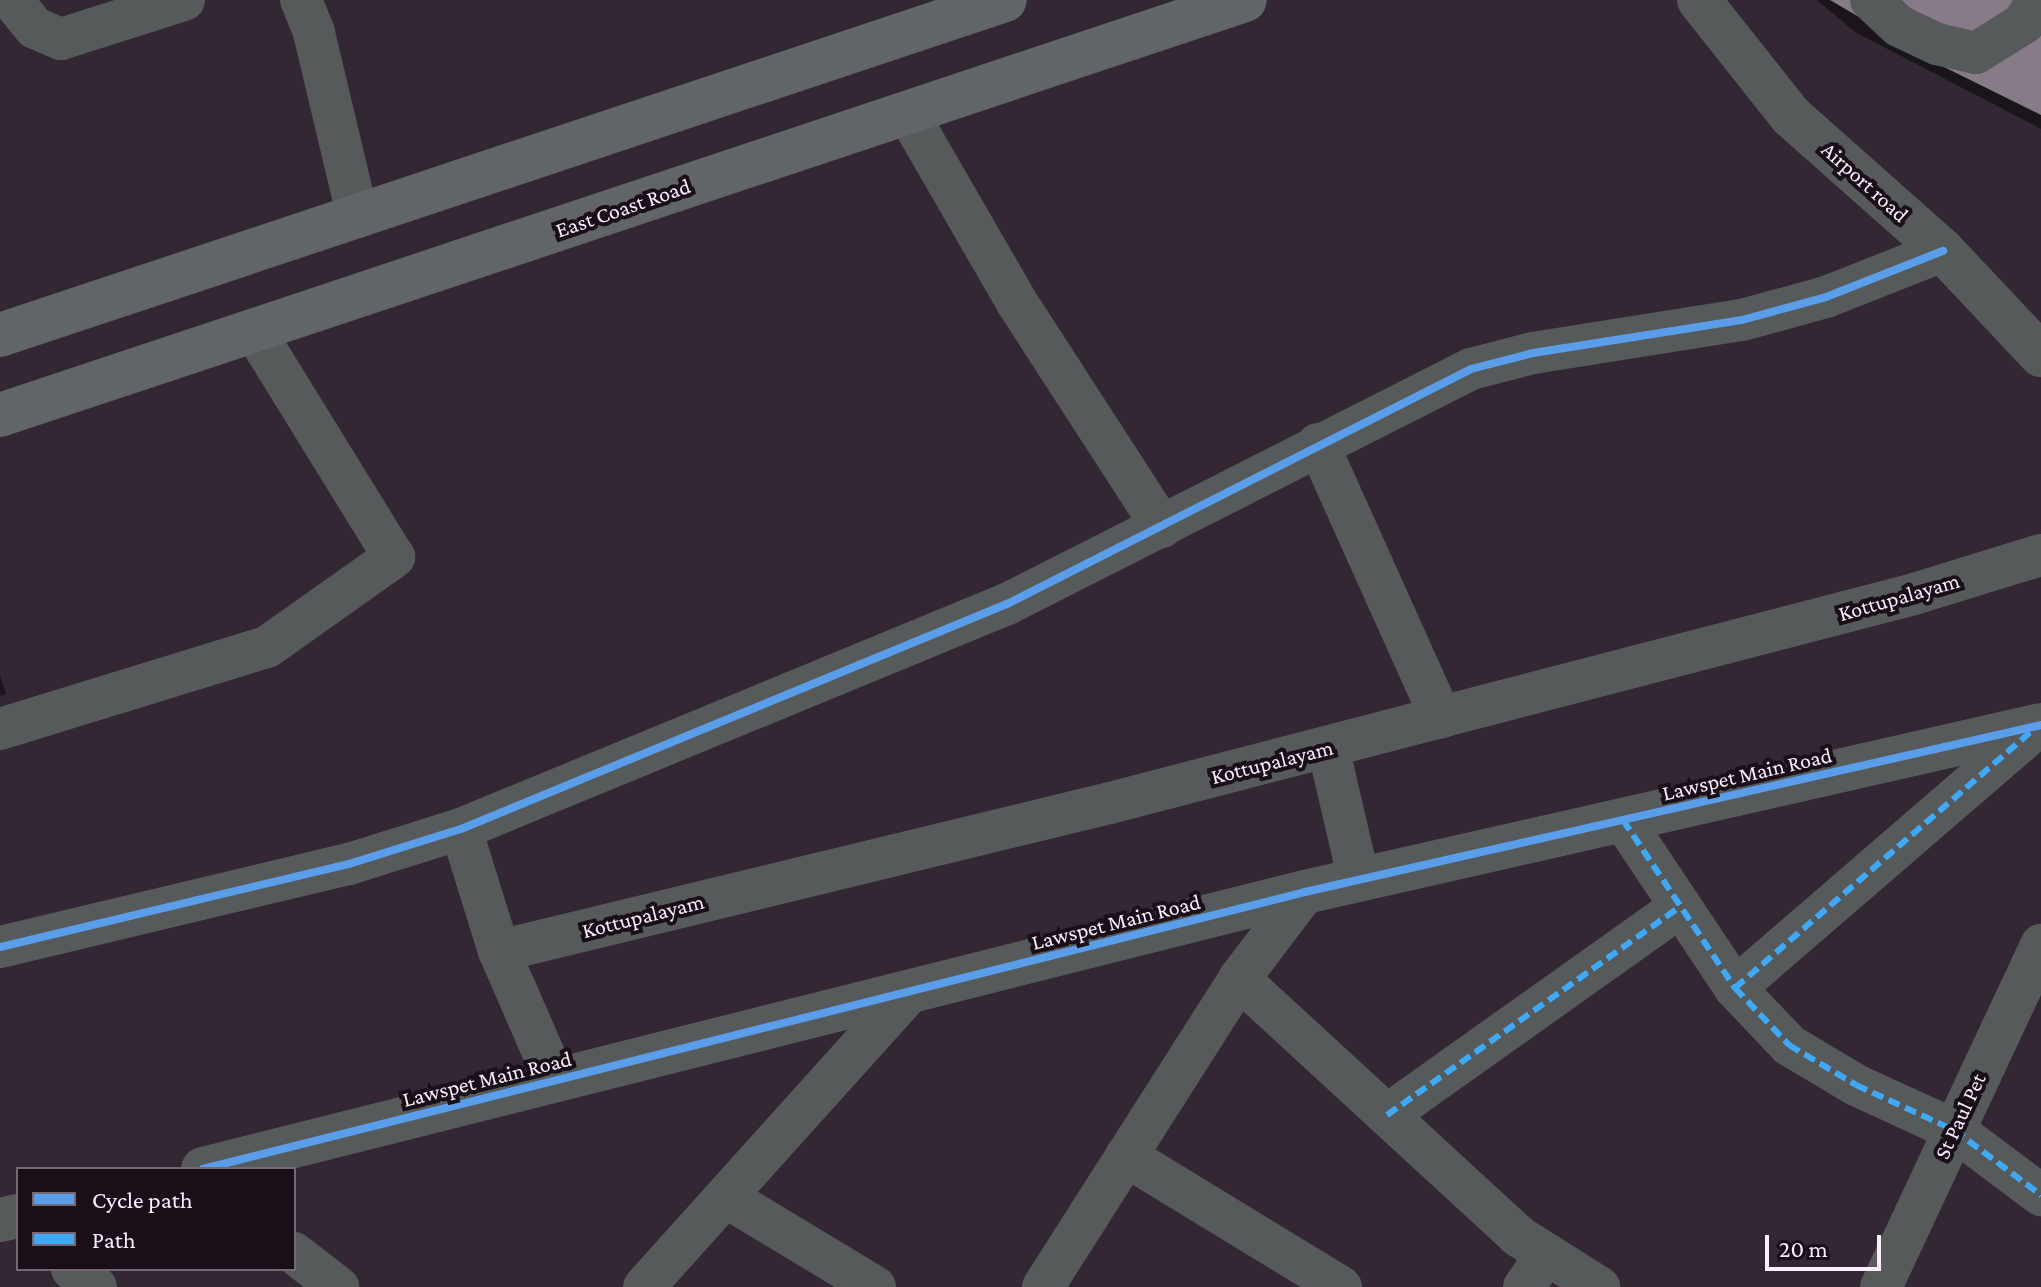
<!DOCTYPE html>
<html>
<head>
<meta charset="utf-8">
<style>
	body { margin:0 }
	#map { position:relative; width:2041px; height:1287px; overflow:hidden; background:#322733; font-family:"Crimson Pro",serif }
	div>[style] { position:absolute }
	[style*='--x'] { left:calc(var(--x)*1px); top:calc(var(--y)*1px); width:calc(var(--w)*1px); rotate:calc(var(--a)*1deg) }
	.shadow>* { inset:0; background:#0007 }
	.building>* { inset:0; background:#867b86 }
	.minor>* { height:42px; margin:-21px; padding:0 21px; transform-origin:21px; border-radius:21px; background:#575a5b }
	.tertiary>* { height:44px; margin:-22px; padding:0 22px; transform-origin:22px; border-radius:22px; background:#575a5b }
	.trunk>* { height:44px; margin:-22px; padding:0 22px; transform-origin:22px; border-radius:22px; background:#626567 }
	.quiet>* { height:6px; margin-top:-3px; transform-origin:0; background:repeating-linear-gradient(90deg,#3fa9f5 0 12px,transparent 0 18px) }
	.cycleway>* { height:8px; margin:-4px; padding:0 4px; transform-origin:4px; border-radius:4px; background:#5a9eea }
	span { translate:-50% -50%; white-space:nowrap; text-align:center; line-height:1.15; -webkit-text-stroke:8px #190f19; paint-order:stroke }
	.street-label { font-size:22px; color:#fbedfc }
	.legend { position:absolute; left:16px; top:1167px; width:280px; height:104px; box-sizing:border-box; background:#190f19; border:2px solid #736874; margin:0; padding:10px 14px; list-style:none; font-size:24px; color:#fbedfc }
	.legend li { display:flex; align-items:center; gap:16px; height:40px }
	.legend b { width:40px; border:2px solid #736874 }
	.scale { position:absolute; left:1765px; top:1235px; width:116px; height:36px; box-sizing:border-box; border:4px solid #fbedfc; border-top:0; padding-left:10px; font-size:24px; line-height:28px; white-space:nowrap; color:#fbedfc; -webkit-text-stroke:6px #190f19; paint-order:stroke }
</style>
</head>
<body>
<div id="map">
	<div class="shadow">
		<div style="clip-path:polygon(1817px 0,2041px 0,2041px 129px,1855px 32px)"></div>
		<div style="clip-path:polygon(0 675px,6px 694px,0 696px)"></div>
	</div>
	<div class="building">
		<div style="clip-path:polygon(1830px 0,2041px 0,2041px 115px,1944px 67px)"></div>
	</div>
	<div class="minor">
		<div style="--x:12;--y:0;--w:36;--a:51"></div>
		<div style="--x:35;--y:28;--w:28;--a:23"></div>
		<div style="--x:61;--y:39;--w:129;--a:-17.6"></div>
		<div style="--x:301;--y:0;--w:35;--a:68"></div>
		<div style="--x:314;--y:33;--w:189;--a:76.6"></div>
		<div style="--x:1871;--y:0;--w:38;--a:43"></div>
		<div style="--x:1899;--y:26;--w:42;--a:25.3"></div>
		<div style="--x:1937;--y:44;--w:40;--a:13"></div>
		<div style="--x:1976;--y:53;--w:57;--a:-32"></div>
		<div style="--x:2024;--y:23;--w:26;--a:-61"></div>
		<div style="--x:907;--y:112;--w:218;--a:60"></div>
		<div style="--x:1016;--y:301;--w:269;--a:57.1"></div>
		<div style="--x:1318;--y:444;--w:300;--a:65.8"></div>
		<div style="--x:0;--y:729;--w:279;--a:-17.1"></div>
		<div style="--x:267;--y:647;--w:156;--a:-35.3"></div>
		<div style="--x:394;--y:557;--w:264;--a:-121.7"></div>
		<div style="--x:1328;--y:747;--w:137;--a:76.9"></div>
		<div style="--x:1623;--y:820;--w:202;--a:56.3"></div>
		<div style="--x:1735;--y:988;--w:79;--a:46.5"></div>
		<div style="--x:1789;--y:1045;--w:78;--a:30.8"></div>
		<div style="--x:1856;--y:1085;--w:108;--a:24.7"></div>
		<div style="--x:1954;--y:1130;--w:109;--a:36.8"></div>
		<div style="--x:461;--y:829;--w:128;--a:72.7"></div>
		<div style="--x:499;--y:951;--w:141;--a:66.5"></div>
		<div style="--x:0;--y:947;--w:359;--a:-13.4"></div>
		<div style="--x:349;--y:864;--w:117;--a:-17.4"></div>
		<div style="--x:461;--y:829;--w:591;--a:-22.4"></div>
		<div style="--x:1007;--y:604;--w:520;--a:-26.86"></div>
		<div style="--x:1471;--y:369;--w:64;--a:-14.5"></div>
		<div style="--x:1533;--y:353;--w:212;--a:-9"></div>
		<div style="--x:1742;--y:320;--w:87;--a:-15.3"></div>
		<div style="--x:1826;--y:297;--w:126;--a:-21.5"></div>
		<div style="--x:499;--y:951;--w:629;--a:-13.62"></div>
		<div style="--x:1110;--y:803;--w:831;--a:-14.57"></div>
		<div style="--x:1914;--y:594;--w:133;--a:-17.1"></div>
		<div style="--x:1239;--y:979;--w:379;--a:42.6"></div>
		<div style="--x:1518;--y:1236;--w:96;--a:32.2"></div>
		<div style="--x:1735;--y:988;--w:401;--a:-40.8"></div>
		<div style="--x:1387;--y:1115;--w:359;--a:-35.4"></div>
		<div style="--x:1126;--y:1156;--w:252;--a:31.4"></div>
		<div style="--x:726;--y:1197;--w:174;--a:31.1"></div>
		<div style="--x:294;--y:1253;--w:56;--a:37.7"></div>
		<div style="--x:72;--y:1269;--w:30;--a:37"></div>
		<div style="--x:644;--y:1287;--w:397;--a:-48"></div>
		<div style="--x:1043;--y:1287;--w:365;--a:-57.5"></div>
		<div style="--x:1239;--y:979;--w:109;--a:-52.8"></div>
		<div style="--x:1524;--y:1287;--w:40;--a:-56"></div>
		<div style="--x:1881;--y:1287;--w:378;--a:-64.9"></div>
	</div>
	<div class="tertiary">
		<div style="--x:1699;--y:0;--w:148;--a:51.6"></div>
		<div style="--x:1791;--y:116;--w:203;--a:41.6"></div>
		<div style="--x:1943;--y:251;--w:143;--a:46.7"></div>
		<div style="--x:203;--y:1169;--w:1136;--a:-14.11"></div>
		<div style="--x:1305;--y:892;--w:755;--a:-12.78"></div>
		<div style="--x:0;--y:1220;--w:18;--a:-13"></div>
	</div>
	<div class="trunk">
		<div style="--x:0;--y:335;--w:1059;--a:-18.43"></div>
		<div style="--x:0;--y:415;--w:1312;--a:-18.43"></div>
	</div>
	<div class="quiet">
		<div style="--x:1623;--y:820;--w:202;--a:56.3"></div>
		<div style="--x:1735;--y:988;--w:79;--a:46.5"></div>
		<div style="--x:1789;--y:1045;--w:78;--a:30.8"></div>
		<div style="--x:1856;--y:1085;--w:108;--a:24.7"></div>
		<div style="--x:1954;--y:1130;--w:109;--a:36.8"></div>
		<div style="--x:1735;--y:988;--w:396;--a:-40.9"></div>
		<div style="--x:1387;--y:1115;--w:359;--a:-35.4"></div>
	</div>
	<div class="cycleway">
		<div style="--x:0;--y:947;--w:359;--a:-13.4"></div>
		<div style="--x:349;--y:864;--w:117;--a:-17.4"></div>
		<div style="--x:461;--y:829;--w:591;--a:-22.4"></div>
		<div style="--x:1007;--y:604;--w:520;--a:-26.86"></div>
		<div style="--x:1471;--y:369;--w:64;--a:-14.5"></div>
		<div style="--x:1533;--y:353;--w:212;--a:-9"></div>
		<div style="--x:1742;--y:320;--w:87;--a:-15.3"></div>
		<div style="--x:1826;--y:297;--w:126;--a:-21.5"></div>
		<div style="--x:203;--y:1169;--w:1136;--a:-14.11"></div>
		<div style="--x:1305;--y:892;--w:755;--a:-12.78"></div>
	</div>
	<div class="street-label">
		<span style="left:1865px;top:182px;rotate:42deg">Airport road</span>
		<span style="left:623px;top:208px;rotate:-19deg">East Coast Road</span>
		<span style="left:1899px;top:597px;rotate:-16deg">Kottupalayam</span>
		<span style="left:1272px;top:762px;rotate:-14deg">Kottupalayam</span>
		<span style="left:1747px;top:774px;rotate:-13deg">Lawspet Main Road</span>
		<span style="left:643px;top:916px;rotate:-14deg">Kottupalayam</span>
		<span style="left:1116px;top:922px;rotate:-14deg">Lawspet Main Road</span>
		<span style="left:487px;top:1079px;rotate:-14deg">Lawspet Main Road</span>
		<span style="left:1960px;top:1116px;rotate:-65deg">St Paul Pet</span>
	</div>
	<ul class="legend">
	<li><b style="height:10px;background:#5a9eea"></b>Cycle path</li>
	<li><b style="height:10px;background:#3fa9f5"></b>Path</li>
	</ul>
	<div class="scale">20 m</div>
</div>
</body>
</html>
